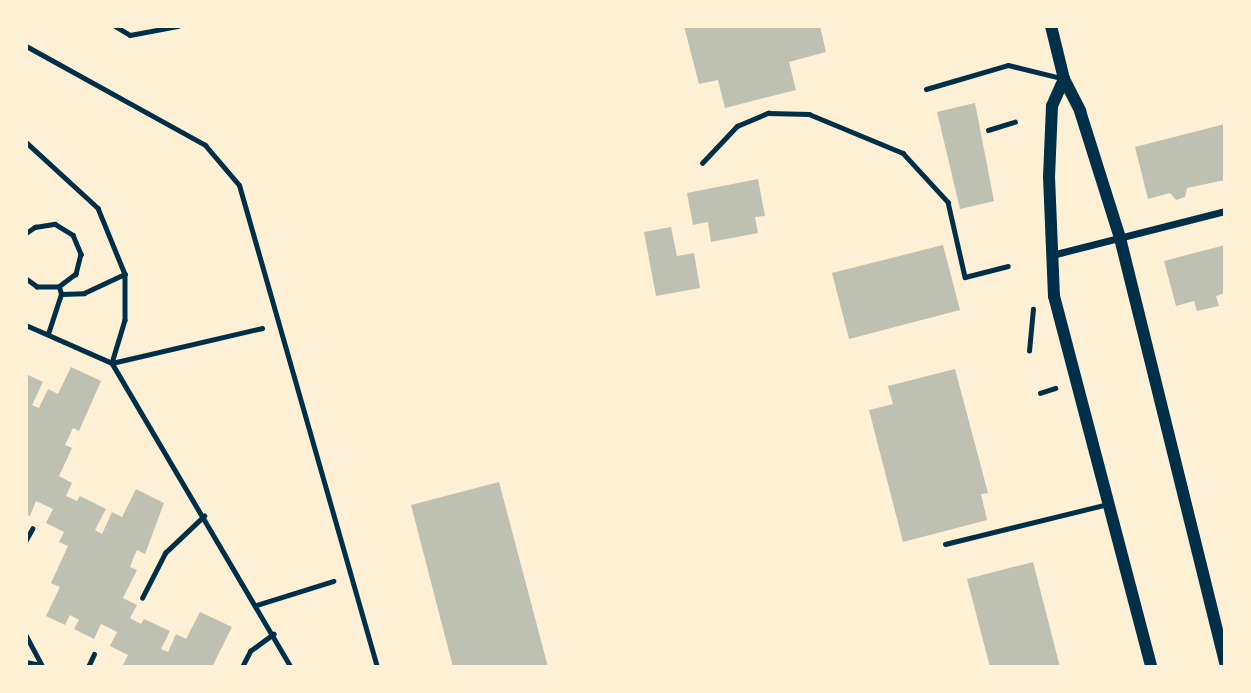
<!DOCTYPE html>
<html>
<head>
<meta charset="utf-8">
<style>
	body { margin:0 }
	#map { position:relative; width:1251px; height:693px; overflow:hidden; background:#fdf0d5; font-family:"Alegreya Sans",sans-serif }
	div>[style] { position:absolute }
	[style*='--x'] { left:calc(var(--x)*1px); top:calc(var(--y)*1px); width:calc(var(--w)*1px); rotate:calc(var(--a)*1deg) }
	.building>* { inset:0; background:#bec0b2 }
	.path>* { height:4.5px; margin:-2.25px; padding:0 2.25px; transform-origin:2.25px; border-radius:2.25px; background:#003049 }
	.service>* { height:5px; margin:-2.5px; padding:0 2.5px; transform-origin:2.5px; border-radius:2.5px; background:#003049 }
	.minor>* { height:7px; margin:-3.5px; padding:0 3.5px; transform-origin:3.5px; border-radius:3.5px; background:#003049 }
	.tertiary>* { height:12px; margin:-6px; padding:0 6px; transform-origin:6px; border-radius:6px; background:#003049 }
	span { translate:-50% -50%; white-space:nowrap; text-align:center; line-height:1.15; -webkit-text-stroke:5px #fdf0d5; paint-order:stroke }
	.frame { position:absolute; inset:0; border:28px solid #fdf0d5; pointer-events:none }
</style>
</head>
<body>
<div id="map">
	<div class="building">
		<div style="clip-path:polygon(684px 26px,820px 26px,826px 52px,789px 62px,796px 90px,725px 108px,718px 80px,699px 84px)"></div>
		<div style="clip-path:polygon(975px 103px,994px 201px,960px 209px,937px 112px)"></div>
		<div style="clip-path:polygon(1225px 124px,1225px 180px,1187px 188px,1185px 197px,1176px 200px,1170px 193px,1148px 199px,1135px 147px)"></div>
		<div style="clip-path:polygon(758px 179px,765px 216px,755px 217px,758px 233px,711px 242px,708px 222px,693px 225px,687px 193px)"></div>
		<div style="clip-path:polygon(671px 227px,677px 256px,694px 253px,700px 288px,656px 296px,644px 232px)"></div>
		<div style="clip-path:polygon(943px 245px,960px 310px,849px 339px,832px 273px)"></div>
		<div style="clip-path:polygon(1225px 245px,1225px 293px,1216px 296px,1219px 306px,1197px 311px,1194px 301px,1176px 306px,1164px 261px)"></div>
		<div style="clip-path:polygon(71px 367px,101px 381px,79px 431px,73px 428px,65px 445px,72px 448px,59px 476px,72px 483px,66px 496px,77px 501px,80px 496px,106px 509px,95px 530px,102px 534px,112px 512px,122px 517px,136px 489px,164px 503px,145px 554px,137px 550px,133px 559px,130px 567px,137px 570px,123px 598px,137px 605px,130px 618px,141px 624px,144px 619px,170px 631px,161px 649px,168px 652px,176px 634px,186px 639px,200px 612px,232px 627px,212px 667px,127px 667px,123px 665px,128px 655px,110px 646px,117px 632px,101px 624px,94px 639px,74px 629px,79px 620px,70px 615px,65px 625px,46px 616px,60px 587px,51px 583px,68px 546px,59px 542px,64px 532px,46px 523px,53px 509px,36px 501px,30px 516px,26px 515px,26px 374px,43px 382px,32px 405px,39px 408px,48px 389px,58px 394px)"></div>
		<div style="clip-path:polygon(955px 369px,988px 493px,981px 494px,987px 520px,903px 542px,869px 410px,893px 404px,888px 386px)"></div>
		<div style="clip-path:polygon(499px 482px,548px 667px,453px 667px,411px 505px)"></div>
		<div style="clip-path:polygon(1033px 562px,1060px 667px,990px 667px,967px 579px)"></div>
	</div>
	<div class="path">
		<div style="--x:115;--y:26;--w:17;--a:31"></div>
		<div style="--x:130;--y:35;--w:49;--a:-10.6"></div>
		<div style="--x:988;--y:130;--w:28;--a:-17"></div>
		<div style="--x:26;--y:142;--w:98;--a:42.5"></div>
		<div style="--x:98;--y:208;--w:71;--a:67.8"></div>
		<div style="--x:125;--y:274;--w:46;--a:90"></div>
		<div style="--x:125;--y:320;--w:45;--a:106.8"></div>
		<div style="--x:112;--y:363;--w:353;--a:59.5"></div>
		<div style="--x:702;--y:163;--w:51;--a:-46.6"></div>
		<div style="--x:737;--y:126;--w:34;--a:-23"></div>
		<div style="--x:768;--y:113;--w:41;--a:1.4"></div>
		<div style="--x:809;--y:114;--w:102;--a:22.5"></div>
		<div style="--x:903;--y:153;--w:67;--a:47.4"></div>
		<div style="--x:948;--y:202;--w:77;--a:77.2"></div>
		<div style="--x:965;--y:277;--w:44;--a:-14.3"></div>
		<div style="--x:26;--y:233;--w:11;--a:-34"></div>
		<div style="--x:35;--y:227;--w:20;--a:-9"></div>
		<div style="--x:55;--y:224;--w:21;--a:31"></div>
		<div style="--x:73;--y:235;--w:21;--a:67"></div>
		<div style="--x:81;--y:254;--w:21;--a:104"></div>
		<div style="--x:76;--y:274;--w:21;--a:143"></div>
		<div style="--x:59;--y:287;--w:22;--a:180"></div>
		<div style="--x:37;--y:287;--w:14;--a:-144"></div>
		<div style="--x:61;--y:294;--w:23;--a:-2"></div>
		<div style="--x:84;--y:293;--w:45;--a:-24.9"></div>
		<div style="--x:26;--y:325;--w:94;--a:23.8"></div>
		<div style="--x:112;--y:363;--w:154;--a:-13.1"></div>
		<div style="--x:48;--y:334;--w:42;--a:-72"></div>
		<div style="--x:61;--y:294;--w:7;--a:-106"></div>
		<div style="--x:1029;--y:351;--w:42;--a:-84.6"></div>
		<div style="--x:1040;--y:393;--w:16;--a:-18"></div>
		<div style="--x:26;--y:540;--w:13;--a:-61"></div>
		<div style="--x:142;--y:598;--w:51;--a:-62.9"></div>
		<div style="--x:165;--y:553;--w:54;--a:-43.5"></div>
		<div style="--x:257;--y:605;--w:80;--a:-17.5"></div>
		<div style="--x:26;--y:635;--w:36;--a:62"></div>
		<div style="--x:26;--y:662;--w:15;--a:11"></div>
		<div style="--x:88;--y:667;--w:14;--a:-65"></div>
		<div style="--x:242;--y:667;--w:18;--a:-63"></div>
		<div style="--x:250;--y:651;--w:29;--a:-36"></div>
	</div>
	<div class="service">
		<div style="--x:26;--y:46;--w:205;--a:28.9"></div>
		<div style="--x:205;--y:145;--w:52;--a:49.6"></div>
		<div style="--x:239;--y:185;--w:501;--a:74.02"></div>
		<div style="--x:926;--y:89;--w:85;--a:-16.3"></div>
		<div style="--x:1008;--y:65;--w:55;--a:13.8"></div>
		<div style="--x:945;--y:544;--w:168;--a:-13.8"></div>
	</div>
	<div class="minor">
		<div style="--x:1052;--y:255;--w:179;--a:-14.3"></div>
	</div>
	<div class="tertiary">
		<div style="--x:1051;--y:26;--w:55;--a:76.2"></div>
		<div style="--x:1064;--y:79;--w:36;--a:63"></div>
		<div style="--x:1080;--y:111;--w:133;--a:72.5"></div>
		<div style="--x:1120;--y:238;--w:438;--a:76.1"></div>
		<div style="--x:1064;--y:79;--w:30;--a:114"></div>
		<div style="--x:1052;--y:106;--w:71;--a:92.4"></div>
		<div style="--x:1049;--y:177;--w:119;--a:87.6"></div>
		<div style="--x:1054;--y:296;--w:383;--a:75.3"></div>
	</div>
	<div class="frame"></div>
</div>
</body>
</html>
